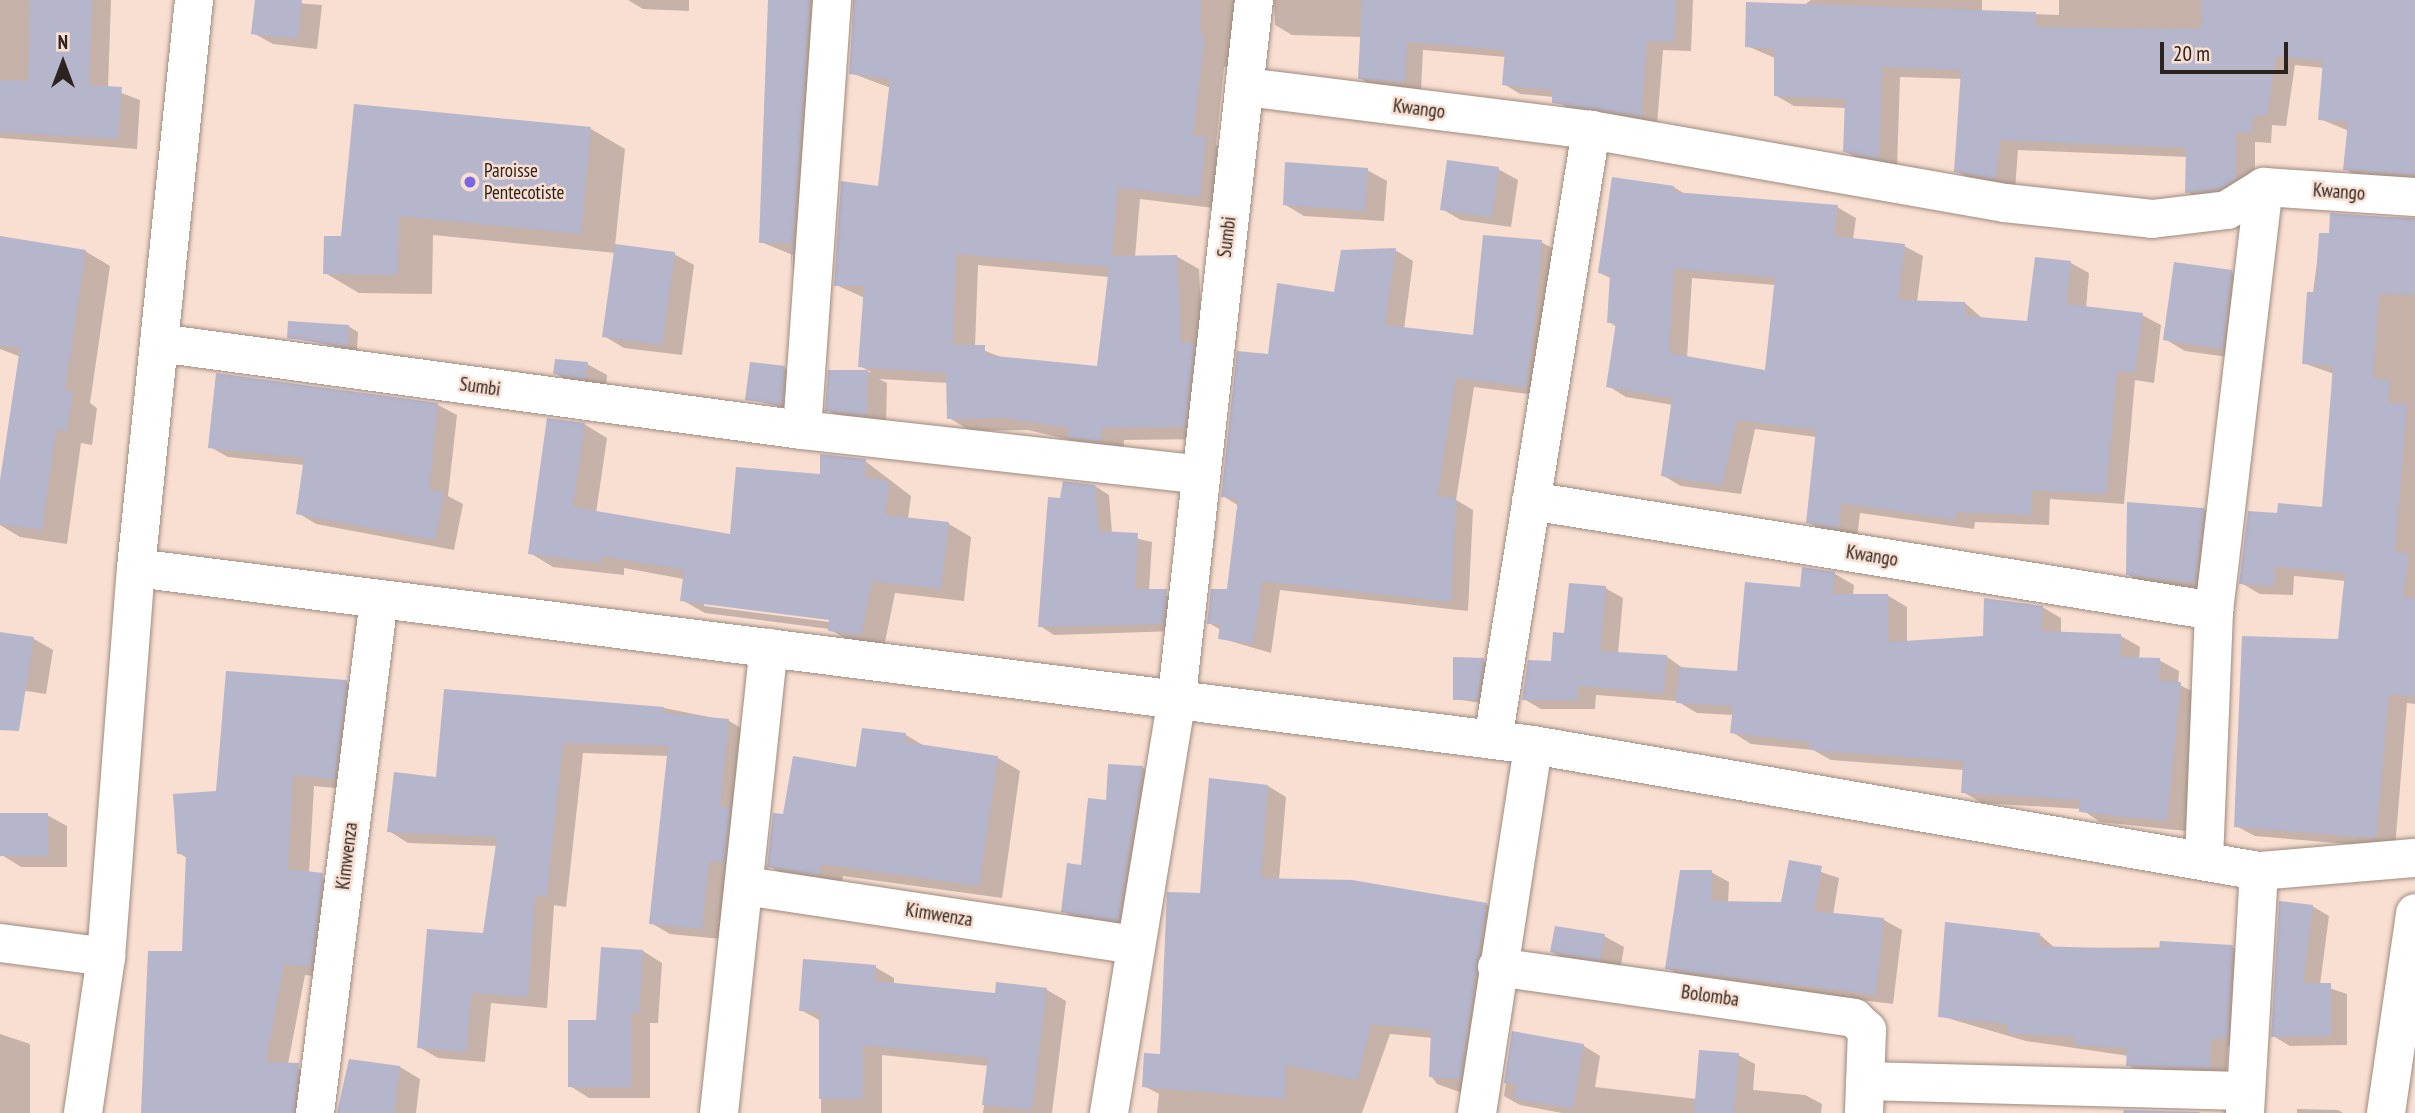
<!DOCTYPE html>
<html>
<head>
<meta charset="utf-8">
<style>
	body { margin:0 }
	#map { position:relative; width:2415px; height:1113px; overflow:hidden; background:#f8dfd2; font-family:"PT Sans Narrow",sans-serif }
	div>[style] { position:absolute }
	[style*='--x'] { left:calc(var(--x)*1px); top:calc(var(--y)*1px); width:calc(var(--w)*1px); rotate:calc(var(--a)*1deg) }
	.shadow>* { inset:0; background:#0003 }
	.building>* { inset:0; background:#b5b5cc }
	.roads { filter:drop-shadow(0 0 2px #a18a7e) drop-shadow(0 0 2px #a18a7e) }
	.minor>* { height:38px; margin:-19px; padding:0 19px; transform-origin:19px; border-radius:19px; background:#fff }
	.dots>* { width:19px; height:19px; translate:-50% -50%; box-sizing:border-box; border:4px solid #f8dfd2; border-radius:50% }
	span { translate:-50% -50%; white-space:nowrap; text-align:center; line-height:1.15; -webkit-text-stroke:5px #f8dfd2; paint-order:stroke }
	.street-label { font-size:19px; color:#2c231e }
	.poi-label { font-size:19px; color:#2c231e }
	.left { translate:0 -50%; text-align:left }
	.north { position:absolute; left:28px; top:28px; width:70px; height:70px; -webkit-text-stroke:5px #f8dfd2; paint-order:stroke; rotate:0deg; font-size:19px; font-weight:700; line-height:28px; text-align:center; color:#2c231e }
	.north::after { content:''; display:block; margin:auto; width:24px; height:32px; background:#2c231e; clip-path:polygon(50% 0,100% 100%,50% 72%,0 100%) }
	.scale { position:absolute; left:2160px; top:42px; width:128px; height:32px; box-sizing:border-box; border:4px solid #2c231e; border-top:0; padding-left:9px; font-size:21px; line-height:24px; white-space:nowrap; color:#2c231e; -webkit-text-stroke:5px #f8dfd2; paint-order:stroke }
</style>
</head>
<body>
<div id="map">
	<div class="shadow">
		<div style="clip-path:polygon(0 0,111px 0,108px 88px,140px 100px,137px 149px,0 138px)"></div>
		<div style="clip-path:polygon(257px 0,322px 5px,317px 49px,273px 44px,253px 33px)"></div>
		<div style="clip-path:polygon(628px 0,689px 0,689px 11px,643px 9px)"></div>
		<div style="clip-path:polygon(770px 0,840px 0,813px 280px,793px 269px,793px 255px,761px 242px)"></div>
		<div style="clip-path:polygon(evenodd,853px 0,1253px 0,1248px 67px,1224px 67px,1216px 145px,1228px 152px,1222px 209px,1140px 199px,1135px 257px,1176px 256px,1199px 269px,1207px 439px,1124px 440px,1123px 453px,1028px 430px,971px 431px,949px 418px,948px 383px,879px 379px,887px 383px,886px 425px,847px 421px,827px 410px,830px 372px,871px 372px,860px 366px,865px 298px,836px 285px,880px 188px,891px 88px,851px 73px,853px 0,978px 265px,1109px 277px,1099px 368px,1006px 359px,975px 347px,978px 265px)"></div>
		<div style="clip-path:polygon(1274px 0,1693px 0,1691px 51px,1663px 50px,1657px 125px,1571px 112px,1554px 97px,1520px 94px,1504px 84px,1506px 57px,1423px 50px,1421px 91px,1376px 88px,1360px 78px,1362px 37px,1292px 35px,1275px 25px)"></div>
		<div style="clip-path:polygon(1811px 0,1982px 0,1982px 12px,2059px 15px,2059px 0,2415px 0,2415px 184px,2364px 180px,2345px 169px,2349px 131px,2320px 119px,2324px 68px,2295px 65px,2286px 126px,2272px 125px,2271px 143px,2255px 142px,2255px 189px,2206px 203px,2187px 192px,2188px 157px,2018px 150px,2015px 189px,1975px 182px,1956px 171px,1962px 79px,1900px 77px,1897px 168px,1864px 162px,1845px 151px,1846px 108px,1794px 106px,1775px 95px,1775px 58px,1747px 46px)"></div>
		<div style="clip-path:polygon(591px 129px,625px 149px,615px 246px,674px 254px,694px 265px,682px 355px,624px 348px,604px 336px,616px 253px,433px 235px,432px 294px,359px 293px,325px 273px,342px 238px)"></div>
		<div style="clip-path:polygon(1498px 169px,1518px 180px,1511px 227px,1461px 220px,1442px 209px)"></div>
		<div style="clip-path:polygon(1367px 170px,1387px 181px,1384px 221px,1304px 216px,1284px 204px)"></div>
		<div style="clip-path:polygon(evenodd,1674px 187px,1686px 195px,1837px 207px,1856px 218px,1853px 240px,1904px 246px,1923px 256px,1917px 302px,1965px 303px,1983px 319px,2029px 323px,2071px 263px,2089px 273px,2086px 308px,2142px 315px,2161px 325px,2154px 383px,2135px 380px,2124px 504px,2050px 499px,2049px 525px,1975px 522px,1974px 529px,1860px 513px,1857px 538px,1827px 533px,1808px 522px,1817px 437px,1755px 429px,1741px 494px,1681px 486px,1662px 475px,1673px 405px,1626px 397px,1608px 386px,1617px 327px,1609px 322px,1612px 279px,1600px 273px,1674px 187px,1692px 278px,1775px 285px,1766px 372px,1687px 358px,1692px 278px)"></div>
		<div style="clip-path:polygon(2332px 215px,2415px 218px,2415px 704px,2407px 703px,2395px 848px,2255px 836px,2236px 826px,2340px 641px,2346px 581px,2294px 576px,2293px 595px,2260px 594px,2241px 583px,2278px 515px,2324px 509px,2334px 374px,2303px 363px,2321px 235px,2331px 235px)"></div>
		<div style="clip-path:polygon(1541px 242px,1559px 252px,1544px 396px,1474px 387px,1456px 500px,1473px 510px,1468px 611px,1280px 590px,1271px 653px,1220px 638px,1221px 630px,1209px 623px,1228px 591px,1239px 506px,1223px 496px,1269px 356px,1336px 294px,1395px 250px,1413px 261px,1404px 329px,1475px 337px)"></div>
		<div style="clip-path:polygon(85px 251px,110px 266px,90px 403px,97px 408px,92px 445px,81px 443px,67px 544px,20px 537px,0 525px,21px 357px,0 349px,0 252px)"></div>
		<div style="clip-path:polygon(2232px 272px,2251px 283px,2242px 359px,2185px 351px,2165px 339px)"></div>
		<div style="clip-path:polygon(348px 326px,358px 332px,357px 351px,289px 337px)"></div>
		<div style="clip-path:polygon(587px 364px,607px 375px,606px 389px,574px 385px,555px 373px)"></div>
		<div style="clip-path:polygon(784px 368px,793px 374px,791px 409px,747px 399px)"></div>
		<div style="clip-path:polygon(217px 375px,438px 405px,457px 415px,448px 496px,463px 504px,454px 550px,316px 524px,298px 513px,305px 465px,228px 457px,210px 447px)"></div>
		<div style="clip-path:polygon(evenodd,584px 424px,607px 438px,596px 513px,732px 536px,822px 476px,865px 461px,911px 496px,908px 519px,949px 524px,971px 537px,964px 601px,895px 593px,884px 647px,853px 643px,829px 629px,705px 613px,682px 600px,684px 579px,624px 568px,624px 575px,553px 567px,530px 553px,584px 424px,704px 602px,838px 620px,837px 623px,704px 606px,704px 602px)"></div>
		<div style="clip-path:polygon(1095px 486px,1109px 495px,1112px 533px,1152px 542px,1149px 591px,1180px 599px,1177px 631px,1054px 635px,1040px 626px)"></div>
		<div style="clip-path:polygon(2204px 509px,2220px 519px,2211px 591px,2143px 583px,2127px 574px)"></div>
		<div style="clip-path:polygon(1835px 574px,1854px 585px,1853px 596px,1887px 595px,1907px 607px,1907px 643px,1984px 638px,2042px 607px,2061px 618px,2061px 634px,2121px 636px,2140px 647px,2139px 659px,2159px 660px,2179px 671px,2178px 684px,2199px 695px,2186px 831px,2100px 822px,2081px 809px,1982px 803px,1963px 792px,1964px 770px,1831px 760px,1813px 750px,1751px 744px,1732px 732px,1734px 715px,1697px 713px,1677px 701px,1596px 695px,1595px 709px,1541px 709px,1524px 699px,1605px 588px,1623px 598px,1618px 653px,1666px 656px,1684px 669px,1738px 672px,1802px 589px)"></div>
		<div style="clip-path:polygon(0 633px,34px 639px,53px 650px,46px 694px,0 687px)"></div>
		<div style="clip-path:polygon(1483px 660px,1493px 666px,1487px 704px,1455px 699px)"></div>
		<div style="clip-path:polygon(346px 682px,367px 694px,355px 790px,314px 786px,309px 873px,343px 887px,332px 978px,305px 975px,288px 1064px,319px 1077px,317px 1113px,142px 1113px,183px 953px,187px 858px,179px 853px,218px 793px)"></div>
		<div style="clip-path:polygon(664px 708px,729px 721px,748px 732px,722px 939px,670px 934px,651px 923px,669px 756px,583px 753px,566px 907px,554px 905px,547px 1008px,491px 1003px,485px 1062px,438px 1058px,419px 1047px,485px 935px,497px 846px,408px 843px,389px 831px,437px 779px)"></div>
		<div style="clip-path:polygon(906px 735px,926px 747px,998px 758px,1020px 771px,1002px 898px,843px 876px,841px 887px,792px 879px,769px 866px,784px 816px)"></div>
		<div style="clip-path:polygon(1109px 766px,1143px 768px,1161px 778px,1136px 930px,1081px 922px,1063px 911px,1107px 802px)"></div>
		<div style="clip-path:polygon(1268px 786px,1286px 797px,1279px 880px,1486px 904px,1504px 915px,1477px 1098px,1437px 1084px,1431px 1076px,1433px 1038px,1390px 1034px,1362px 1113px,1157px 1113px,1159px 1094px,1144px 1086px,1162px 1056px,1201px 895px)"></div>
		<div style="clip-path:polygon(47px 815px,67px 826px,67px 867px,21px 867px,2px 855px)"></div>
		<div style="clip-path:polygon(1791px 862px,1839px 878px,1833px 915px,1884px 920px,1902px 930px,1893px 1004px,1685px 978px,1667px 968px,1711px 872px,1729px 882px,1728px 903px,1783px 903px)"></div>
		<div style="clip-path:polygon(2312px 906px,2329px 916px,2320px 985px,2347px 994px,2347px 1045px,2290px 1046px,2273px 1036px)"></div>
		<div style="clip-path:polygon(2040px 935px,2055px 948px,2232px 947px,2249px 957px,2244px 1047px,2228px 1047px,2226px 1077px,2145px 1075px,2128px 1065px,2129px 1056px,2026px 1041px,1940px 1016px)"></div>
		<div style="clip-path:polygon(1604px 936px,1624px 947px,1620px 970px,1572px 963px,1552px 952px)"></div>
		<div style="clip-path:polygon(643px 951px,662px 963px,658px 1023px,650px 1023px,650px 1098px,589px 1098px,570px 1086px,598px 1022px)"></div>
		<div style="clip-path:polygon(875px 967px,894px 978px,894px 984px,997px 995px,1047px 990px,1066px 1001px,1052px 1113px,983px 1113px,989px 1066px,882px 1055px,882px 1113px,821px 1113px,821px 1021px,801px 1010px)"></div>
		<div style="clip-path:polygon(1513px 1033px,1584px 1046px,1600px 1056px,1595px 1087px,1697px 1099px,1738px 1055px,1755px 1064px,1753px 1090px,1805px 1095px,1822px 1104px,1821px 1113px,1562px 1113px,1520px 1105px,1504px 1096px)"></div>
		<div style="clip-path:polygon(0 1034px,30px 1044px,30px 1113px,0 1113px)"></div>
		<div style="clip-path:polygon(400px 1067px,420px 1079px,416px 1113px,338px 1113px)"></div>
		<div style="clip-path:polygon(2297px 1109px,2338px 1110px,2343px 1113px,2297px 1113px)"></div>
	</div>
	<div class="building">
		<div style="clip-path:polygon(30px 0,92px 0,89px 85px,122px 87px,118px 139px,0 132px,0 80px,28px 81px)"></div>
		<div style="clip-path:polygon(255px 0,302px 0,298px 39px,251px 34px)"></div>
		<div style="clip-path:polygon(768px 0,810px 0,791px 270px,791px 243px,759px 243px)"></div>
		<div style="clip-path:polygon(evenodd,854px 0,1201px 0,1200px 34px,1205px 34px,1193px 136px,1206px 137px,1200px 197px,1118px 188px,1112px 256px,1177px 255px,1181px 342px,1194px 343px,1185px 427px,1102px 428px,1101px 441px,1068px 438px,1069px 428px,1005px 418px,947px 419px,946px 373px,858px 367px,864px 286px,834px 286px,841px 181px,878px 186px,890px 79px,849px 74px,854px 0,956px 254px,1109px 267px,1097px 366px,985px 355px,985px 345px,953px 345px,956px 254px)"></div>
		<div style="clip-path:polygon(1362px 0,1676px 0,1674px 42px,1647px 41px,1641px 116px,1552px 103px,1552px 90px,1502px 85px,1505px 50px,1407px 42px,1405px 82px,1358px 79px)"></div>
		<div style="clip-path:polygon(2201px 0,2415px 0,2415px 175px,2343px 170px,2348px 122px,2318px 120px,2323px 61px,2276px 56px,2267px 116px,2253px 115px,2252px 133px,2236px 132px,2236px 179px,2220px 189px,2185px 193px,2186px 148px,2000px 140px,1996px 179px,1954px 172px,1961px 70px,1882px 67px,1879px 159px,1843px 152px,1845px 99px,1774px 96px,1774px 49px,1745px 47px,1746px 2px,2036px 12px,2035px 27px,2193px 29px,2202px 28px)"></div>
		<div style="clip-path:polygon(354px 104px,591px 127px,581px 234px,399px 216px,398px 275px,323px 274px,324px 236px,341px 236px)"></div>
		<div style="clip-path:polygon(1447px 160px,1499px 167px,1492px 217px,1440px 210px)"></div>
		<div style="clip-path:polygon(1285px 162px,1368px 168px,1365px 211px,1283px 205px)"></div>
		<div style="clip-path:polygon(evenodd,1612px 177px,1674px 186px,1674px 192px,1838px 205px,1834px 236px,1905px 244px,1898px 300px,1965px 302px,1965px 316px,2027px 321px,2035px 257px,2071px 261px,2067px 304px,2143px 313px,2135px 373px,2117px 371px,2106px 494px,2032px 490px,2031px 515px,1956px 512px,1956px 520px,1841px 503px,1839px 528px,1806px 523px,1816px 430px,1737px 420px,1722px 485px,1661px 476px,1672px 398px,1606px 387px,1616px 323px,1607px 323px,1610px 275px,1598px 273px,1612px 177px,1674px 269px,1775px 277px,1765px 370px,1669px 353px,1674px 269px)"></div>
		<div style="clip-path:polygon(2330px 213px,2415px 219px,2415px 295px,2379px 294px,2373px 379px,2390px 380px,2388px 403px,2407px 404px,2395px 552px,2409px 554px,2403px 597px,2415px 599px,2415px 697px,2389px 694px,2376px 838px,2234px 827px,2242px 636px,2338px 639px,2345px 573px,2275px 567px,2274px 586px,2239px 584px,2248px 511px,2277px 513px,2278px 503px,2322px 507px,2333px 366px,2302px 364px,2307px 292px,2315px 292px,2319px 233px,2329px 233px)"></div>
		<div style="clip-path:polygon(1483px 235px,1542px 240px,1535px 321px,1526px 387px,1456px 378px,1437px 496px,1456px 498px,1451px 602px,1262px 581px,1253px 644px,1218px 639px,1220px 624px,1207px 624px,1211px 589px,1227px 589px,1238px 499px,1221px 497px,1237px 351px,1268px 354px,1277px 283px,1334px 292px,1341px 250px,1396px 248px,1385px 325px,1473px 335px)"></div>
		<div style="clip-path:polygon(0 236px,86px 250px,65px 390px,73px 391px,67px 431px,56px 430px,42px 530px,0 524px,0 480px,20px 348px,0 345px)"></div>
		<div style="clip-path:polygon(615px 244px,675px 252px,662px 345px,602px 337px)"></div>
		<div style="clip-path:polygon(2174px 262px,2232px 270px,2223px 349px,2163px 340px)"></div>
		<div style="clip-path:polygon(288px 321px,349px 325px,348px 346px,287px 338px)"></div>
		<div style="clip-path:polygon(555px 359px,588px 362px,586px 379px,553px 374px)"></div>
		<div style="clip-path:polygon(750px 362px,785px 366px,782px 405px,745px 400px)"></div>
		<div style="clip-path:polygon(828px 370px,868px 370px,867px 415px,825px 411px)"></div>
		<div style="clip-path:polygon(216px 373px,438px 403px,429px 489px,444px 492px,435px 540px,296px 514px,304px 458px,208px 448px)"></div>
		<div style="clip-path:polygon(547px 418px,585px 423px,573px 507px,730px 534px,736px 467px,820px 474px,820px 454px,866px 459px,865px 478px,889px 481px,885px 515px,949px 522px,941px 589px,872px 581px,861px 635px,828px 631px,829px 620px,680px 601px,684px 570px,602px 556px,601px 563px,528px 554px)"></div>
		<div style="clip-path:polygon(1063px 481px,1095px 485px,1099px 531px,1138px 533px,1135px 589px,1167px 589px,1163px 624px,1038px 627px,1048px 497px,1060px 498px)"></div>
		<div style="clip-path:polygon(2127px 502px,2204px 508px,2195px 583px,2126px 575px)"></div>
		<div style="clip-path:polygon(1802px 567px,1835px 572px,1833px 594px,1888px 594px,1888px 642px,1983px 636px,1984px 598px,2043px 606px,2041px 631px,2121px 634px,2120px 657px,2160px 658px,2159px 681px,2181px 682px,2167px 821px,2079px 812px,2080px 800px,1961px 793px,1963px 761px,1810px 750px,1810px 742px,1730px 733px,1733px 706px,1676px 703px,1679px 667px,1737px 671px,1745px 582px,1800px 587px)"></div>
		<div style="clip-path:polygon(1569px 583px,1606px 586px,1600px 651px,1667px 655px,1664px 693px,1578px 686px,1578px 700px,1522px 700px,1528px 660px,1551px 661px,1553px 632px,1564px 633px)"></div>
		<div style="clip-path:polygon(0 632px,34px 637px,19px 731px,0 730px)"></div>
		<div style="clip-path:polygon(1453px 657px,1484px 658px,1477px 700px,1453px 700px)"></div>
		<div style="clip-path:polygon(226px 671px,347px 680px,335px 779px,293px 775px,288px 869px,323px 873px,311px 967px,284px 964px,266px 1062px,299px 1063px,294px 1113px,141px 1113px,148px 951px,182px 951px,186px 854px,177px 854px,173px 794px,216px 791px)"></div>
		<div style="clip-path:polygon(444px 689px,664px 707px,664px 713px,729px 719px,720px 806px,730px 807px,724px 863px,709px 861px,702px 929px,649px 924px,668px 746px,563px 743px,547px 897px,535px 895px,528px 997px,472px 993px,466px 1052px,417px 1048px,427px 929px,483px 933px,497px 837px,387px 832px,394px 772px,436px 777px)"></div>
		<div style="clip-path:polygon(862px 728px,906px 733px,905px 742px,998px 756px,979px 886px,821px 864px,819px 875px,767px 867px,773px 813px,783px 814px,793px 756px,856px 767px)"></div>
		<div style="clip-path:polygon(1108px 764px,1143px 766px,1118px 921px,1061px 912px,1067px 863px,1081px 865px,1088px 798px,1106px 800px)"></div>
		<div style="clip-path:polygon(1209px 778px,1268px 785px,1261px 878px,1352px 880px,1487px 903px,1460px 1079px,1429px 1077px,1431px 1030px,1371px 1024px,1357px 1080px,1286px 1065px,1285px 1099px,1142px 1087px,1144px 1053px,1160px 1054px,1167px 892px,1200px 893px)"></div>
		<div style="clip-path:polygon(0 813px,48px 813px,48px 856px,0 856px)"></div>
		<div style="clip-path:polygon(1789px 860px,1822px 866px,1814px 911px,1884px 918px,1876px 995px,1665px 969px,1680px 870px,1712px 870px,1711px 901px,1781px 902px)"></div>
		<div style="clip-path:polygon(2279px 901px,2313px 905px,2303px 983px,2331px 983px,2331px 1036px,2271px 1037px)"></div>
		<div style="clip-path:polygon(1945px 922px,2040px 933px,2038px 946px,2159px 950px,2160px 941px,2233px 945px,2227px 1038px,2211px 1039px,2210px 1068px,2126px 1066px,2127px 1048px,2075px 1045px,2075px 1037px,2007px 1033px,2008px 1024px,1938px 1017px)"></div>
		<div style="clip-path:polygon(1555px 926px,1605px 934px,1600px 960px,1550px 952px)"></div>
		<div style="clip-path:polygon(601px 947px,643px 950px,639px 1013px,631px 1012px,631px 1087px,568px 1087px,568px 1020px,596px 1020px)"></div>
		<div style="clip-path:polygon(803px 959px,876px 965px,875px 981px,995px 993px,996px 982px,1047px 988px,1032px 1110px,982px 1105px,988px 1058px,863px 1045px,863px 1099px,819px 1099px,819px 1012px,799px 1011px)"></div>
		<div style="clip-path:polygon(1512px 1031px,1584px 1044px,1573px 1108px,1514px 1099px,1517px 1084px,1504px 1083px)"></div>
		<div style="clip-path:polygon(1699px 1050px,1739px 1053px,1734px 1113px,1694px 1113px)"></div>
		<div style="clip-path:polygon(349px 1059px,400px 1066px,394px 1113px,337px 1113px)"></div>
		<div style="clip-path:polygon(2124px 1110px,2199px 1112px,2200px 1113px,2123px 1113px)"></div>
	</div>
	<div class="roads">
		<div class="minor">
			<div style="--x:1246;--y:87;--w:348;--a:7.1"></div>
			<div style="--x:1591;--y:130;--w:420;--a:10"></div>
			<div style="--x:2005;--y:203;--w:148;--a:6.2"></div>
			<div style="--x:2152;--y:219;--w:76;--a:-6.8"></div>
			<div style="--x:2227;--y:210;--w:44;--a:-31.9"></div>
			<div style="--x:2264;--y:187;--w:151;--a:3.8"></div>
			<div style="--x:159;--y:343;--w:649;--a:7.71"></div>
			<div style="--x:802;--y:430;--w:397;--a:6.4"></div>
			<div style="--x:802;--y:430;--w:431;--a:-86"></div>
			<div style="--x:1531;--y:501;--w:692;--a:9.15"></div>
			<div style="--x:136;--y:568;--w:1408;--a:7.22"></div>
			<div style="--x:1533;--y:745;--w:737;--a:9.85"></div>
			<div style="--x:2259;--y:871;--w:157;--a:-4.8"></div>
			<div style="--x:1493;--y:740;--w:618;--a:-80.87"></div>
			<div style="--x:2204;--y:860;--w:249;--a:-87.7"></div>
			<div style="--x:2214;--y:611;--w:427;--a:-83.3"></div>
			<div style="--x:745;--y:886;--w:392;--a:8.6"></div>
			<div style="--x:0;--y:943;--w:107;--a:7.5"></div>
			<div style="--x:1497;--y:967;--w:361;--a:8.1"></div>
			<div style="--x:1854;--y:1018;--w:18;--a:43"></div>
			<div style="--x:1867;--y:1030;--w:83;--a:92.1"></div>
			<div style="--x:1865;--y:1081;--w:378;--a:1.5"></div>
			<div style="--x:83;--y:1113;--w:158;--a:-81.6"></div>
			<div style="--x:106;--y:957;--w:390;--a:-85.6"></div>
			<div style="--x:136;--y:568;--w:571;--a:-84.17"></div>
			<div style="--x:315;--y:1113;--w:518;--a:-82.9"></div>
			<div style="--x:719;--y:1113;--w:468;--a:-83.9"></div>
			<div style="--x:1109;--y:1113;--w:423;--a:-80.7"></div>
			<div style="--x:1177;--y:696;--w:700;--a:-83.69"></div>
			<div style="--x:1477;--y:1113;--w:372;--a:-81.3"></div>
			<div style="--x:2245;--y:1113;--w:242;--a:-86.7"></div>
			<div style="--x:2386;--y:1113;--w:202;--a:-81.7"></div>
		</div>
	</div>
	<div class="dots">
		<div style="left:470px;top:182px;background:#7a66e1"></div>
	</div>
	<div class="street-label">
		<span style="left:1419px;top:109px;rotate:7deg">Kwango</span>
		<span style="left:2339px;top:192px;rotate:4deg">Kwango</span>
		<span style="left:1227px;top:237px;rotate:-83deg">Sumbi</span>
		<span style="left:480px;top:387px;rotate:8deg">Sumbi</span>
		<span style="left:1872px;top:556px;rotate:9deg">Kwango</span>
		<span style="left:347px;top:856px;rotate:-83deg">Kimwenza</span>
		<span style="left:939px;top:915px;rotate:9deg">Kimwenza</span>
		<span style="left:1710px;top:996px;rotate:8deg">Bolomba</span>
	</div>
	<div class="poi-label">
		<span class="left" style="left:484px;top:182px">Paroisse<br>Pentecotiste</span>
	</div>
	<div class="north">N</div>
	<div class="scale">20 m</div>
</div>
</body>
</html>
